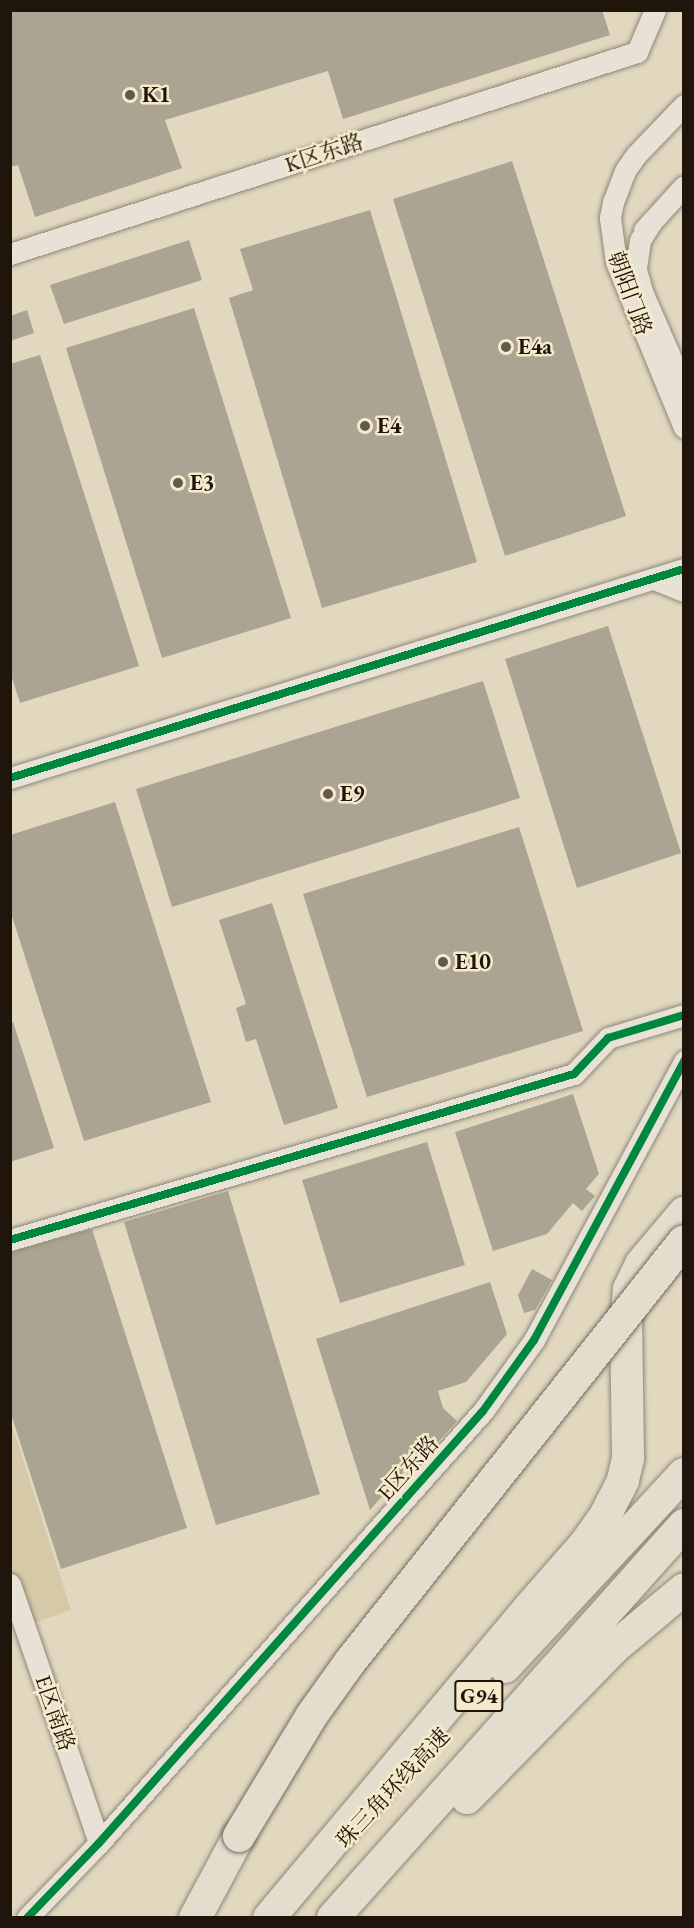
<!DOCTYPE html>
<html>
<head>
<meta charset="utf-8">
<style>
	body { margin:0 }
	#map { position:relative; width:694px; height:1928px; overflow:hidden; background:#e1d8bf; font-family:"EB Garamond","Noto Serif SC",serif }
	div>[style] { position:absolute }
	[style*='--x'] { left:calc(var(--x)*1px); top:calc(var(--y)*1px); width:calc(var(--w)*1px); rotate:calc(var(--a)*1deg) }
	.green>* { inset:0; background:#d5c9a7 }
	.building>* { inset:0; background:#aba493 }
	.roads { filter:drop-shadow(0 0 2px #8d8778) drop-shadow(0 0 2px #8d8778) }
	.minor>* { height:21px; margin:-10.5px; padding:0 10.5px; transform-origin:10.5px; border-radius:10.5px; background:#e7e2d5 }
	.highway>* { height:32px; margin:-16px; padding:0 16px; transform-origin:16px; border-radius:16px; background:#e3ddce }
	.bridges { filter:drop-shadow(0 0 2px #726d5f) drop-shadow(0 0 2px #726d5f) }
	.highway-bridge>* { height:32px; margin:-16px; padding:0 16px; transform-origin:16px; border-radius:16px; background:#e3ddce }
	.cycleway>* { height:8px; margin:-4px; padding:0 4px; transform-origin:4px; border-radius:4px; background:#00873e }
	.dots>* { width:16px; height:16px; translate:-50% -50%; box-sizing:border-box; border:3px solid #f5eacc; border-radius:50% }
	span { translate:-50% -50%; white-space:nowrap; text-align:center; line-height:1.15; -webkit-text-stroke:5px #f5eacc; paint-order:stroke }
	.shield-label span { padding:2px 4px; background:#f5eacc; border:2px solid; border-radius:4px; -webkit-text-stroke-width:0 }
	.shield-label { font-size:21px; color:#1f150b; font-weight:700 }
	.poi-label { font-size:22px; color:#1f150b; font-weight:700 }
	.left { translate:0 -50%; text-align:left }
	.street-label { font-size:22px; color:#1f150b }
	.frame { position:absolute; inset:0; border:12px solid #1f150b; pointer-events:none }
</style>
</head>
<body>
<div id="map">
	<div class="green">
		<div style="clip-path:polygon(10px 1419px,71px 1610px,28px 1625px,11px 1570px)"></div>
	</div>
	<div class="building">
		<div style="clip-path:polygon(10px 10px,602px 10px,610px 35px,343px 119px,328px 71px,165px 120px,182px 168px,35px 217px,18px 165px,10px 167px)"></div>
		<div style="clip-path:polygon(512px 161px,626px 516px,505px 556px,393px 199px)"></div>
		<div style="clip-path:polygon(370px 210px,477px 562px,322px 608px,229px 298px,253px 290px,240px 249px)"></div>
		<div style="clip-path:polygon(189px 240px,202px 280px,64px 324px,50px 285px)"></div>
		<div style="clip-path:polygon(194px 308px,291px 618px,162px 658px,66px 348px)"></div>
		<div style="clip-path:polygon(27px 310px,34px 333px,10px 341px,10px 316px)"></div>
		<div style="clip-path:polygon(40px 355px,139px 666px,20px 703px,10px 672px,10px 364px)"></div>
		<div style="clip-path:polygon(608px 626px,681px 853px,577px 888px,505px 659px)"></div>
		<div style="clip-path:polygon(483px 681px,520px 798px,172px 907px,136px 789px)"></div>
		<div style="clip-path:polygon(115px 802px,211px 1102px,84px 1141px,10px 910px,10px 835px)"></div>
		<div style="clip-path:polygon(519px 827px,583px 1031px,367px 1097px,303px 894px)"></div>
		<div style="clip-path:polygon(272px 903px,338px 1108px,284px 1125px,256px 1039px,246px 1042px,236px 1008px,246px 1004px,219px 920px)"></div>
		<div style="clip-path:polygon(10px 1022px,13px 1022px,54px 1148px,10px 1162px)"></div>
		<div style="clip-path:polygon(573px 1094px,599px 1174px,586px 1189px,595px 1196px,582px 1211px,573px 1203px,547px 1234px,493px 1251px,455px 1132px)"></div>
		<div style="clip-path:polygon(427px 1142px,465px 1265px,340px 1303px,302px 1180px)"></div>
		<div style="clip-path:polygon(228px 1191px,320px 1494px,216px 1525px,124px 1222px)"></div>
		<div style="clip-path:polygon(92px 1229px,187px 1528px,61px 1569px,10px 1411px,10px 1252px)"></div>
		<div style="clip-path:polygon(532px 1269px,552px 1280px,535px 1310px,524px 1313px,518px 1295px)"></div>
		<div style="clip-path:polygon(490px 1282px,507px 1334px,466px 1382px,438px 1391px,443px 1408px,457px 1421px,437px 1443px,433px 1439px,370px 1510px,316px 1339px)"></div>
	</div>
	<div class="roads">
		<div class="minor">
			<div style="--x:684;--y:105;--w:69;--a:133.8"></div>
			<div style="--x:636;--y:155;--w:19;--a:125"></div>
			<div style="--x:625;--y:171;--w:33;--a:111"></div>
			<div style="--x:613;--y:202;--w:16;--a:101"></div>
			<div style="--x:610;--y:218;--w:44;--a:82.2"></div>
			<div style="--x:616;--y:262;--w:179;--a:67.7"></div>
			<div style="--x:652;--y:221;--w:22;--a:122"></div>
			<div style="--x:640;--y:240;--w:30;--a:98"></div>
			<div style="--x:636;--y:270;--w:25;--a:74"></div>
			<div style="--x:643;--y:294;--w:103;--a:66.4"></div>
			<div style="--x:644;--y:230;--w:59;--a:-47.7"></div>
			<div style="--x:10;--y:254;--w:659;--a:-17.86"></div>
			<div style="--x:637;--y:52;--w:46;--a:-66.8"></div>
			<div style="--x:654;--y:579;--w:32;--a:22"></div>
			<div style="--x:10;--y:778;--w:706;--a:-17.23"></div>
			<div style="--x:10;--y:1240;--w:588;--a:-16.4"></div>
			<div style="--x:574;--y:1074;--w:50;--a:-46.6"></div>
			<div style="--x:608;--y:1038;--w:79;--a:-16.8"></div>
			<div style="--x:10;--y:1584;--w:274;--a:71"></div>
			<div style="--x:27;--y:1918;--w:104;--a:-46.2"></div>
			<div style="--x:99;--y:1843;--w:578;--a:-48.37"></div>
			<div style="--x:483;--y:1411;--w:87;--a:-54.3"></div>
			<div style="--x:534;--y:1340;--w:317;--a:-61.7"></div>
		</div>
		<div class="highway">
			<div style="--x:505;--y:1667;--w:263;--a:-47.2"></div>
			<div style="--x:467;--y:1798;--w:211;--a:-45.6"></div>
			<div style="--x:615;--y:1647;--w:90;--a:-40"></div>
			<div style="--x:195;--y:1918;--w:93;--a:-61.8"></div>
			<div style="--x:269;--y:1918;--w:405;--a:-50"></div>
			<div style="--x:529;--y:1608;--w:86;--a:-48.8"></div>
			<div style="--x:586;--y:1543;--w:35;--a:-55"></div>
			<div style="--x:606;--y:1514;--w:38;--a:-63"></div>
			<div style="--x:623;--y:1480;--w:23;--a:-77"></div>
			<div style="--x:628;--y:1458;--w:135;--a:-90.8"></div>
			<div style="--x:626;--y:1323;--w:34;--a:-85"></div>
			<div style="--x:629;--y:1289;--w:28;--a:-64"></div>
			<div style="--x:641;--y:1264;--w:67;--a:-49.9"></div>
			<div style="--x:333;--y:1918;--w:527;--a:-48.23"></div>
		</div>
	</div>
	<div class="bridges">
		<div class="highway-bridge">
			<div style="--x:239;--y:1836;--w:141;--a:-58.9"></div>
			<div style="--x:312;--y:1715;--w:65;--a:-54.4"></div>
			<div style="--x:350;--y:1662;--w:537;--a:-51.57"></div>
		</div>
	</div>
	<div class="cycleway">
		<div style="--x:10;--y:778;--w:706;--a:-17.23"></div>
		<div style="--x:10;--y:1240;--w:588;--a:-16.4"></div>
		<div style="--x:574;--y:1074;--w:50;--a:-46.6"></div>
		<div style="--x:608;--y:1038;--w:79;--a:-16.8"></div>
		<div style="--x:27;--y:1918;--w:104;--a:-46.2"></div>
		<div style="--x:99;--y:1843;--w:578;--a:-48.37"></div>
		<div style="--x:483;--y:1411;--w:87;--a:-54.3"></div>
		<div style="--x:534;--y:1340;--w:317;--a:-61.7"></div>
	</div>
	<div class="dots">
		<div style="left:130px;top:95px;background:#63594a"></div>
		<div style="left:506px;top:347px;background:#63594a"></div>
		<div style="left:365px;top:426px;background:#63594a"></div>
		<div style="left:178px;top:483px;background:#63594a"></div>
		<div style="left:328px;top:794px;background:#63594a"></div>
		<div style="left:443px;top:962px;background:#63594a"></div>
	</div>
	<div class="shield-label">
		<span style="left:479px;top:1696px">G94</span>
	</div>
	<div class="poi-label">
		<span class="left" style="left:142px;top:95px">K1</span>
		<span class="left" style="left:518px;top:347px">E4a</span>
		<span class="left" style="left:377px;top:426px">E4</span>
		<span class="left" style="left:190px;top:483px">E3</span>
		<span class="left" style="left:340px;top:794px">E9</span>
		<span class="left" style="left:455px;top:962px">E10</span>
	</div>
	<div class="street-label">
		<span style="left:324px;top:153px;rotate:-18deg">K区东路</span>
		<span style="left:630px;top:293px;rotate:70deg">朝阳门路</span>
		<span style="left:408px;top:1468px;rotate:-48deg">E区东路</span>
		<span style="left:55px;top:1713px;rotate:71deg">E区南路</span>
		<span style="left:393px;top:1788px;rotate:-47deg">珠三角环线高速</span>
	</div>
	<div class="frame"></div>
</div>
</body>
</html>
